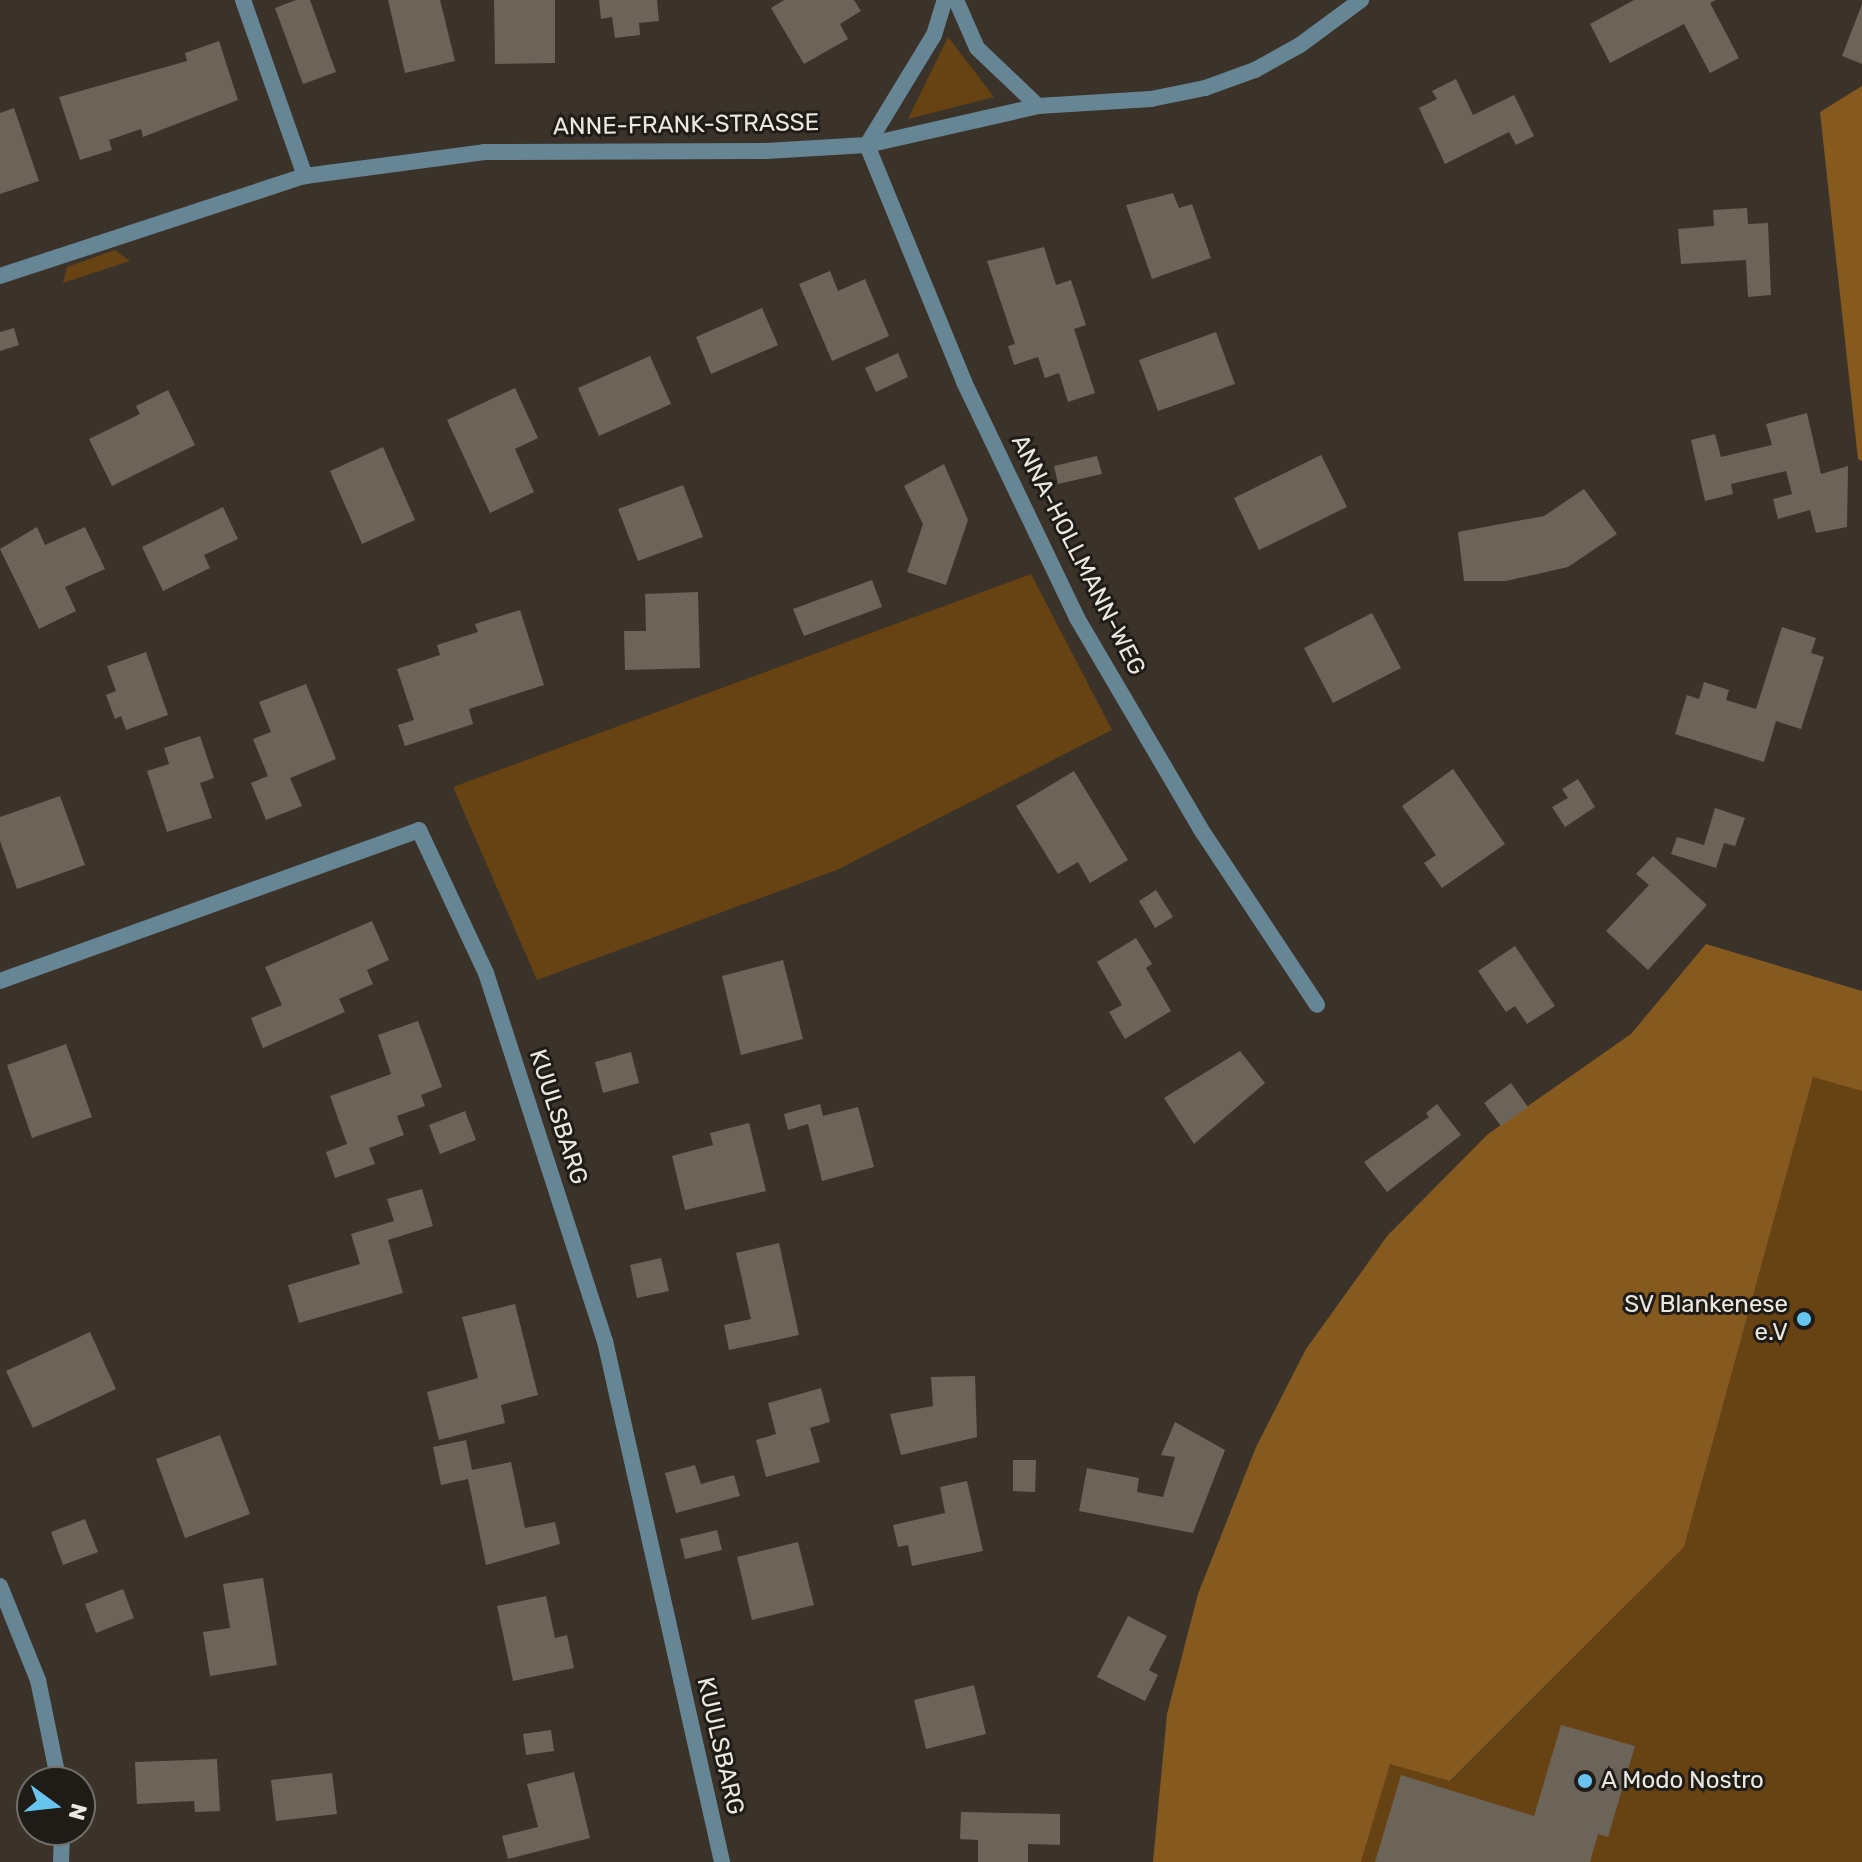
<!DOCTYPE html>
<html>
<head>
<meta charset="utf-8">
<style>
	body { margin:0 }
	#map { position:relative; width:1862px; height:1862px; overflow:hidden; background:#3b332a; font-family:Rubik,sans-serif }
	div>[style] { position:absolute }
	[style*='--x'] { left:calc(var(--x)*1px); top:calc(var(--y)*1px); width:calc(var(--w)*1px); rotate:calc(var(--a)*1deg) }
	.green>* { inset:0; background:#674212 }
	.forest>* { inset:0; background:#865a1f }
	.building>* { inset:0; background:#6c6359 }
	.minor>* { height:16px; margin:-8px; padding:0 8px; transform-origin:8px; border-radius:8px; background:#678695 }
	.dots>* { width:22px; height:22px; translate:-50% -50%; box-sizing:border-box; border:4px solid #1f1c18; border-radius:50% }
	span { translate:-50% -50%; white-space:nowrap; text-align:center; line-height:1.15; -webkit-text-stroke:6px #1f1c18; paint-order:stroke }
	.street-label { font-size:24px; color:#ece7e1 }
	.poi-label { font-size:24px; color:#ece7e1 }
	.right { translate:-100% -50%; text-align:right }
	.left { translate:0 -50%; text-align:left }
	.north { position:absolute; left:16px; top:1766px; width:80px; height:80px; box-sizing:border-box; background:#1f1c18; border:2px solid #716d68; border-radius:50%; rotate:105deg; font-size:22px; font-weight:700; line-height:32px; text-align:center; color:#ece7e1 }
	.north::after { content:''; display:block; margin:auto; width:28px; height:36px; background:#66c4ef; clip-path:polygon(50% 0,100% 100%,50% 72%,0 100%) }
</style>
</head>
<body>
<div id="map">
	<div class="green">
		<div style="clip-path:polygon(948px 37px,994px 97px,908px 119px)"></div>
		<div style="clip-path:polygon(115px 250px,130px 261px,63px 283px,67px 267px)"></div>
		<div style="clip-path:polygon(1031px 574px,1112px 730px,837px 870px,537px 980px,453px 787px)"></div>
		<div style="clip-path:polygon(1813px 1076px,1862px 1091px,1862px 1862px,1361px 1862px,1390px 1763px,1451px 1781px,1684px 1547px)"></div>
	</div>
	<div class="forest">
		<div style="clip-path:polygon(1862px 86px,1862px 461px,1858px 459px,1820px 112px)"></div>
		<div style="clip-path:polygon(1706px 944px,1862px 991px,1862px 1091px,1813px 1077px,1684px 1547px,1450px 1781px,1390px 1764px,1361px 1862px,1153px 1862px,1167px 1714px,1198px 1594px,1256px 1447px,1306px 1349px,1388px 1235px,1488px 1134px,1631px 1034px)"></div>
	</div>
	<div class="building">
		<div style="clip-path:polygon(296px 0,310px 0,336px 72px,303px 84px,275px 8px)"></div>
		<div style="clip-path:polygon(388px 0,440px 0,455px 61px,405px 73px)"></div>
		<div style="clip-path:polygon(494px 0,555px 0,555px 63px,495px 64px)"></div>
		<div style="clip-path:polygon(599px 0,657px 0,659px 21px,639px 23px,640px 35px,615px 38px,612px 17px,601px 19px)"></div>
		<div style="clip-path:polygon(784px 0,854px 0,861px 11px,840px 24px,848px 39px,804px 64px,771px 8px)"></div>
		<div style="clip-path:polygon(1634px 0,1716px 0,1710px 3px,1739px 58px,1710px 73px,1684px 24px,1610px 63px,1590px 24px)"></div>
		<div style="clip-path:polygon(1862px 4px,1862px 64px,1842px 56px)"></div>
		<div style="clip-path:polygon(219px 41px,238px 100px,143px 137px,141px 129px,109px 140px,112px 150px,80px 160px,59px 97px,187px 61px,185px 53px)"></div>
		<div style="clip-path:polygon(1456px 79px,1473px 115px,1514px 95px,1534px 136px,1516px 145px,1509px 132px,1445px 164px,1419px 108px,1437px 99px,1432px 91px)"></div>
		<div style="clip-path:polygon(14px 108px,39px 181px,0 194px,0 113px)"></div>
		<div style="clip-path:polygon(1173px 193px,1179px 208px,1192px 204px,1211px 258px,1152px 279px,1126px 205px)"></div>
		<div style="clip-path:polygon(1747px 208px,1748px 224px,1768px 223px,1771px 295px,1748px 297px,1746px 260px,1681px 264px,1678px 229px,1714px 226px,1713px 210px)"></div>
		<div style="clip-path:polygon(1044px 247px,1056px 285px,1071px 280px,1086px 325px,1074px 329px,1095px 393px,1068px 402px,1059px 373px,1045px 378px,1038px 357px,1014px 365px,1008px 346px,1015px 344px,987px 261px)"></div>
		<div style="clip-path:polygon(830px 271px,838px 291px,865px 279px,889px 336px,832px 361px,799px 284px)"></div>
		<div style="clip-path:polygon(762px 308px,778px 345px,711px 374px,696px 337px)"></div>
		<div style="clip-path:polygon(14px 328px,19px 345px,0 351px,0 332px)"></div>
		<div style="clip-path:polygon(1216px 332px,1235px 384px,1158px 411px,1139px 360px)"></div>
		<div style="clip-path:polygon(898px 353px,908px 377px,876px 392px,865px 368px)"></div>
		<div style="clip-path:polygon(650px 356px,671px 404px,599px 436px,578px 388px)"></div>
		<div style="clip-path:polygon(515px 388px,538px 438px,515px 449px,534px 492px,490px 513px,447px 420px)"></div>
		<div style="clip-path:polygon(168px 390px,195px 445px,112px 486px,89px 439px,140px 414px,136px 406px)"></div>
		<div style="clip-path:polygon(1807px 413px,1821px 474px,1848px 466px,1847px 527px,1816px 533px,1810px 510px,1778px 519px,1773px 499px,1792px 494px,1786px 471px,1731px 484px,1733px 494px,1705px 501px,1691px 440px,1715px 434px,1721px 457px,1772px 445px,1766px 424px)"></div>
		<div style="clip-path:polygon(383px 447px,415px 520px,362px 544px,330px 471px)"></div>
		<div style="clip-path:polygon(1321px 455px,1347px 507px,1259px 550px,1234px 498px)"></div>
		<div style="clip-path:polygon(1097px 456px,1102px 474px,1058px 484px,1054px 466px)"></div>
		<div style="clip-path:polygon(944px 464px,968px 520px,946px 585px,907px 572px,923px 524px,904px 486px)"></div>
		<div style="clip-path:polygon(683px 485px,703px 537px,638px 561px,618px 509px)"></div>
		<div style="clip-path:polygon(1584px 489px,1617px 534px,1568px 567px,1506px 581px,1464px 581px,1458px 532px,1544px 516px)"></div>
		<div style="clip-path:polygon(223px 507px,238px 539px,204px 555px,210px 568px,163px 591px,142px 547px)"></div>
		<div style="clip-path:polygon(37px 527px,45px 545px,85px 527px,105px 569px,65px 587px,76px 611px,39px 629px,0 549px)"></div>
		<div style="clip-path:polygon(872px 580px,882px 607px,804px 636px,793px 609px)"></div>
		<div style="clip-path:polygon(698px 592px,700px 668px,625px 670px,624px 631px,646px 631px,645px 594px)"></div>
		<div style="clip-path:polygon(520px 610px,544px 685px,469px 709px,473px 724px,405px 746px,398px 725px,414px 720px,397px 669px,440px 655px,437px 645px,478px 632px,475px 624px)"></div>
		<div style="clip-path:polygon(1372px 613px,1401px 668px,1333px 703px,1304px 648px)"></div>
		<div style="clip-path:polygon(1782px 627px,1816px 638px,1811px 653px,1824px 657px,1801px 729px,1776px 721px,1764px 762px,1675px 734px,1687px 695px,1699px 699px,1704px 682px,1729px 690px,1726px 700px,1756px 709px)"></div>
		<div style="clip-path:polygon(146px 652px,168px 715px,126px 730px,121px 716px,115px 719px,106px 695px,116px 691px,107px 666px)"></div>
		<div style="clip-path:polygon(306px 684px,336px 759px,290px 778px,302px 806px,266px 820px,251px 783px,268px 776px,253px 739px,271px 732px,259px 702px)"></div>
		<div style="clip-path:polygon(200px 736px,214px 778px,200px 783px,212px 818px,167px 832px,147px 771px,169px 764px,164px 748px)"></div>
		<div style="clip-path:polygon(1453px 769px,1505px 844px,1442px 888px,1424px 863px,1436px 855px,1402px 806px)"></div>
		<div style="clip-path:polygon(1074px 771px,1128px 860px,1090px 883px,1078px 862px,1058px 874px,1016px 806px)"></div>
		<div style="clip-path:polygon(1578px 779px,1595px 807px,1565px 827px,1552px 807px,1568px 798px,1562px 789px)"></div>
		<div style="clip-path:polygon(60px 796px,85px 865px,17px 889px,0 841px,0 817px)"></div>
		<div style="clip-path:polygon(1715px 808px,1745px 818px,1735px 846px,1724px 843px,1716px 868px,1671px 854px,1677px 837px,1704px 845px)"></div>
		<div style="clip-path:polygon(1653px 856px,1707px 905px,1648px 970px,1606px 931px,1649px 885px,1636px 874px)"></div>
		<div style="clip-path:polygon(1156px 890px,1173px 917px,1155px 928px,1139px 901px)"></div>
		<div style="clip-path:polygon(372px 921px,389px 960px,367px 970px,373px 984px,339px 999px,345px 1012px,263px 1048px,251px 1018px,282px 1005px,265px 967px)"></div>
		<div style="clip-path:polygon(1136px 938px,1152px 964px,1146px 968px,1171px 1011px,1125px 1039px,1109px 1012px,1122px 1005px,1097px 962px)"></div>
		<div style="clip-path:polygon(1515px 946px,1555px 1006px,1527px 1024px,1515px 1006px,1506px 1012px,1478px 971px)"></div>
		<div style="clip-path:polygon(783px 960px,803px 1039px,741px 1055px,722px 976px)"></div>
		<div style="clip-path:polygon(418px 1021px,442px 1087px,421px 1095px,425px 1106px,397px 1116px,404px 1135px,369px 1148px,375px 1164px,335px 1178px,326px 1152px,347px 1144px,330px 1096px,391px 1074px,378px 1035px)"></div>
		<div style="clip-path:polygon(66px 1044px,92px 1117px,32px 1138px,7px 1065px)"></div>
		<div style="clip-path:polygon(1240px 1051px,1265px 1083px,1194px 1144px,1164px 1098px)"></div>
		<div style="clip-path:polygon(631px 1052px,639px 1083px,603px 1093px,595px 1062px)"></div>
		<div style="clip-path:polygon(1511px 1083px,1528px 1107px,1501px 1126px,1484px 1103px)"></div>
		<div style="clip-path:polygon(820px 1104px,823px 1116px,858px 1107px,874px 1167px,822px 1181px,808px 1124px,788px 1130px,784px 1114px)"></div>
		<div style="clip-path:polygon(1437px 1104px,1461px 1135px,1387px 1192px,1364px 1162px,1429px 1117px,1426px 1113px)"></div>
		<div style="clip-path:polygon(465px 1111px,476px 1140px,440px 1154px,429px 1125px)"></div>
		<div style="clip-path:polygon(749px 1123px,766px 1191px,685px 1210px,672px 1156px,713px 1145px,710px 1133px)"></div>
		<div style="clip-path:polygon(422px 1189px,433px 1226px,388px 1240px,403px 1293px,299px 1323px,288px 1285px,360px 1264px,351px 1234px,394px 1221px,387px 1199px)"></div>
		<div style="clip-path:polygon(779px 1243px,799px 1335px,729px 1350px,724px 1325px,751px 1319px,736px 1253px)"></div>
		<div style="clip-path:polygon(661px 1258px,669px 1291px,637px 1298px,630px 1265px)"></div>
		<div style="clip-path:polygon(515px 1304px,538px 1395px,501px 1405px,505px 1423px,439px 1440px,427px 1392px,478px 1378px,462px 1317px)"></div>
		<div style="clip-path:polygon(90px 1332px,116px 1389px,33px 1428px,6px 1371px)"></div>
		<div style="clip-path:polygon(975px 1376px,977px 1437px,901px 1455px,890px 1414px,933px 1406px,931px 1377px)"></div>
		<div style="clip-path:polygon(821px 1388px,830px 1422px,810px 1428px,820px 1462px,766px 1477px,756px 1440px,776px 1434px,768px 1403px)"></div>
		<div style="clip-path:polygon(1175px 1422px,1225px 1450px,1193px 1533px,1079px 1511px,1087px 1468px,1139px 1478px,1137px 1492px,1163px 1497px,1175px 1457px,1161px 1455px)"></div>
		<div style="clip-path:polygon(220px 1435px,250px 1514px,185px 1538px,156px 1459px)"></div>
		<div style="clip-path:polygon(466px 1440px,472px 1470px,511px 1462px,525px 1528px,555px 1522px,560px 1544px,486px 1565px,468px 1479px,441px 1485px,433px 1447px)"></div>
		<div style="clip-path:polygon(1013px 1460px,1036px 1460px,1035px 1492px,1013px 1491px)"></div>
		<div style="clip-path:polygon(695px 1465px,701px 1484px,734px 1475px,740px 1496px,676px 1513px,665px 1473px)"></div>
		<div style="clip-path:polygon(967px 1481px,983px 1551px,912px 1566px,908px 1545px,898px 1547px,893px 1525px,945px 1513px,940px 1487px)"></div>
		<div style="clip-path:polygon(85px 1519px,98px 1552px,63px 1565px,51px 1532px)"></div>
		<div style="clip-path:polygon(717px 1530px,722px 1550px,685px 1559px,680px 1539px)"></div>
		<div style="clip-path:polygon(798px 1542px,814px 1605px,752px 1620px,737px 1557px)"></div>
		<div style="clip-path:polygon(263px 1578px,277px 1665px,210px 1676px,203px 1632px,230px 1628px,223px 1584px)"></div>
		<div style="clip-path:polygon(123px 1589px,134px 1618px,96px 1633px,85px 1604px)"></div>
		<div style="clip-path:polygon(546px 1596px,555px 1638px,567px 1635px,574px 1668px,513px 1681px,497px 1606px)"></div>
		<div style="clip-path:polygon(1128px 1616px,1167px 1636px,1149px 1670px,1158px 1675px,1145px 1701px,1097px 1677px)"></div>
		<div style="clip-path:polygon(974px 1685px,986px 1734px,926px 1749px,914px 1700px)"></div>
		<div style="clip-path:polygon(1561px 1725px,1635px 1746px,1608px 1837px,1598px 1834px,1590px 1862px,1375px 1862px,1401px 1775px,1534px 1816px)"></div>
		<div style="clip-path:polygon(551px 1730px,554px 1751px,526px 1755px,523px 1734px)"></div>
		<div style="clip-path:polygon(217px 1759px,220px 1811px,195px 1812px,194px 1801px,137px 1804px,135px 1762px)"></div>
		<div style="clip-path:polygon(574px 1772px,590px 1838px,508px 1859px,502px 1836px,538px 1827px,527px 1784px)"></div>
		<div style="clip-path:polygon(332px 1773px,337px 1814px,276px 1821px,271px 1780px)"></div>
		<div style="clip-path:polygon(961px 1812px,1060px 1814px,1060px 1845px,1028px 1844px,1028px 1862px,978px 1862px,978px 1840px,960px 1839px)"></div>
	</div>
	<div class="minor">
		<div style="--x:243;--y:0;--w:187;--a:70.6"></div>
		<div style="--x:956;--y:0;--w:52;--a:66.4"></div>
		<div style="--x:977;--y:48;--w:84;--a:43.6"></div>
		<div style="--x:867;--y:145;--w:256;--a:67.7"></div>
		<div style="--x:964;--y:382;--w:262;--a:64.4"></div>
		<div style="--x:1077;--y:618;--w:243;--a:59.6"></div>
		<div style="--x:1200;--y:828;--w:212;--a:56.5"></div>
		<div style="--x:867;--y:145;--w:129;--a:-58.7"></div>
		<div style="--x:934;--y:35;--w:37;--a:-73"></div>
		<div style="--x:0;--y:276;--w:321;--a:-18.2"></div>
		<div style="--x:305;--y:176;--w:181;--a:-7.6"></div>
		<div style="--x:484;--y:152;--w:282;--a:-0.2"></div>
		<div style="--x:766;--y:151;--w:101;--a:-3.4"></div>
		<div style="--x:867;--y:145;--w:175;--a:-12.8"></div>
		<div style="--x:1038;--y:106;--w:113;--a:-3.5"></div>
		<div style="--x:1151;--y:99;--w:55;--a:-11.5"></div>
		<div style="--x:1205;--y:88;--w:53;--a:-19.8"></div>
		<div style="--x:1255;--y:70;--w:51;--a:-29.1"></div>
		<div style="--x:1300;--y:45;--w:76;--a:-36.4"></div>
		<div style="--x:0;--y:981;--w:445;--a:-19.8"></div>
		<div style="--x:419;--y:830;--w:158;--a:64.9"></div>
		<div style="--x:486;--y:973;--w:387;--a:72.1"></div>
		<div style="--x:605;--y:1341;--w:534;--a:77.34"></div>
		<div style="--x:0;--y:1586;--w:101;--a:68"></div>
		<div style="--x:38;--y:1680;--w:104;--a:78.4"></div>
		<div style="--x:61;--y:1862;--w:32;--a:-88"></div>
	</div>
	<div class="dots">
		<div style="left:1804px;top:1319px;background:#66c4ef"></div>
		<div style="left:1585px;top:1781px;background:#66c4ef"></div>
	</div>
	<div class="street-label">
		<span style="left:686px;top:125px;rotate:-1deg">ANNE-FRANK-STRASSE</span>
		<span style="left:1078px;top:555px;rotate:63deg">ANNA-HOLLMANN-WEG</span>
		<span style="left:558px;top:1117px;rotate:72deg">KUULSBARG</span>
		<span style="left:720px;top:1746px;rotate:77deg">KUULSBARG</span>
	</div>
	<div class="poi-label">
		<span class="right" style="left:1788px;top:1319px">SV Blankenese<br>e.V</span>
		<span class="left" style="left:1601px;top:1781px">A Modo Nostro</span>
	</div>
	<div class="north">N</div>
</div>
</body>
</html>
